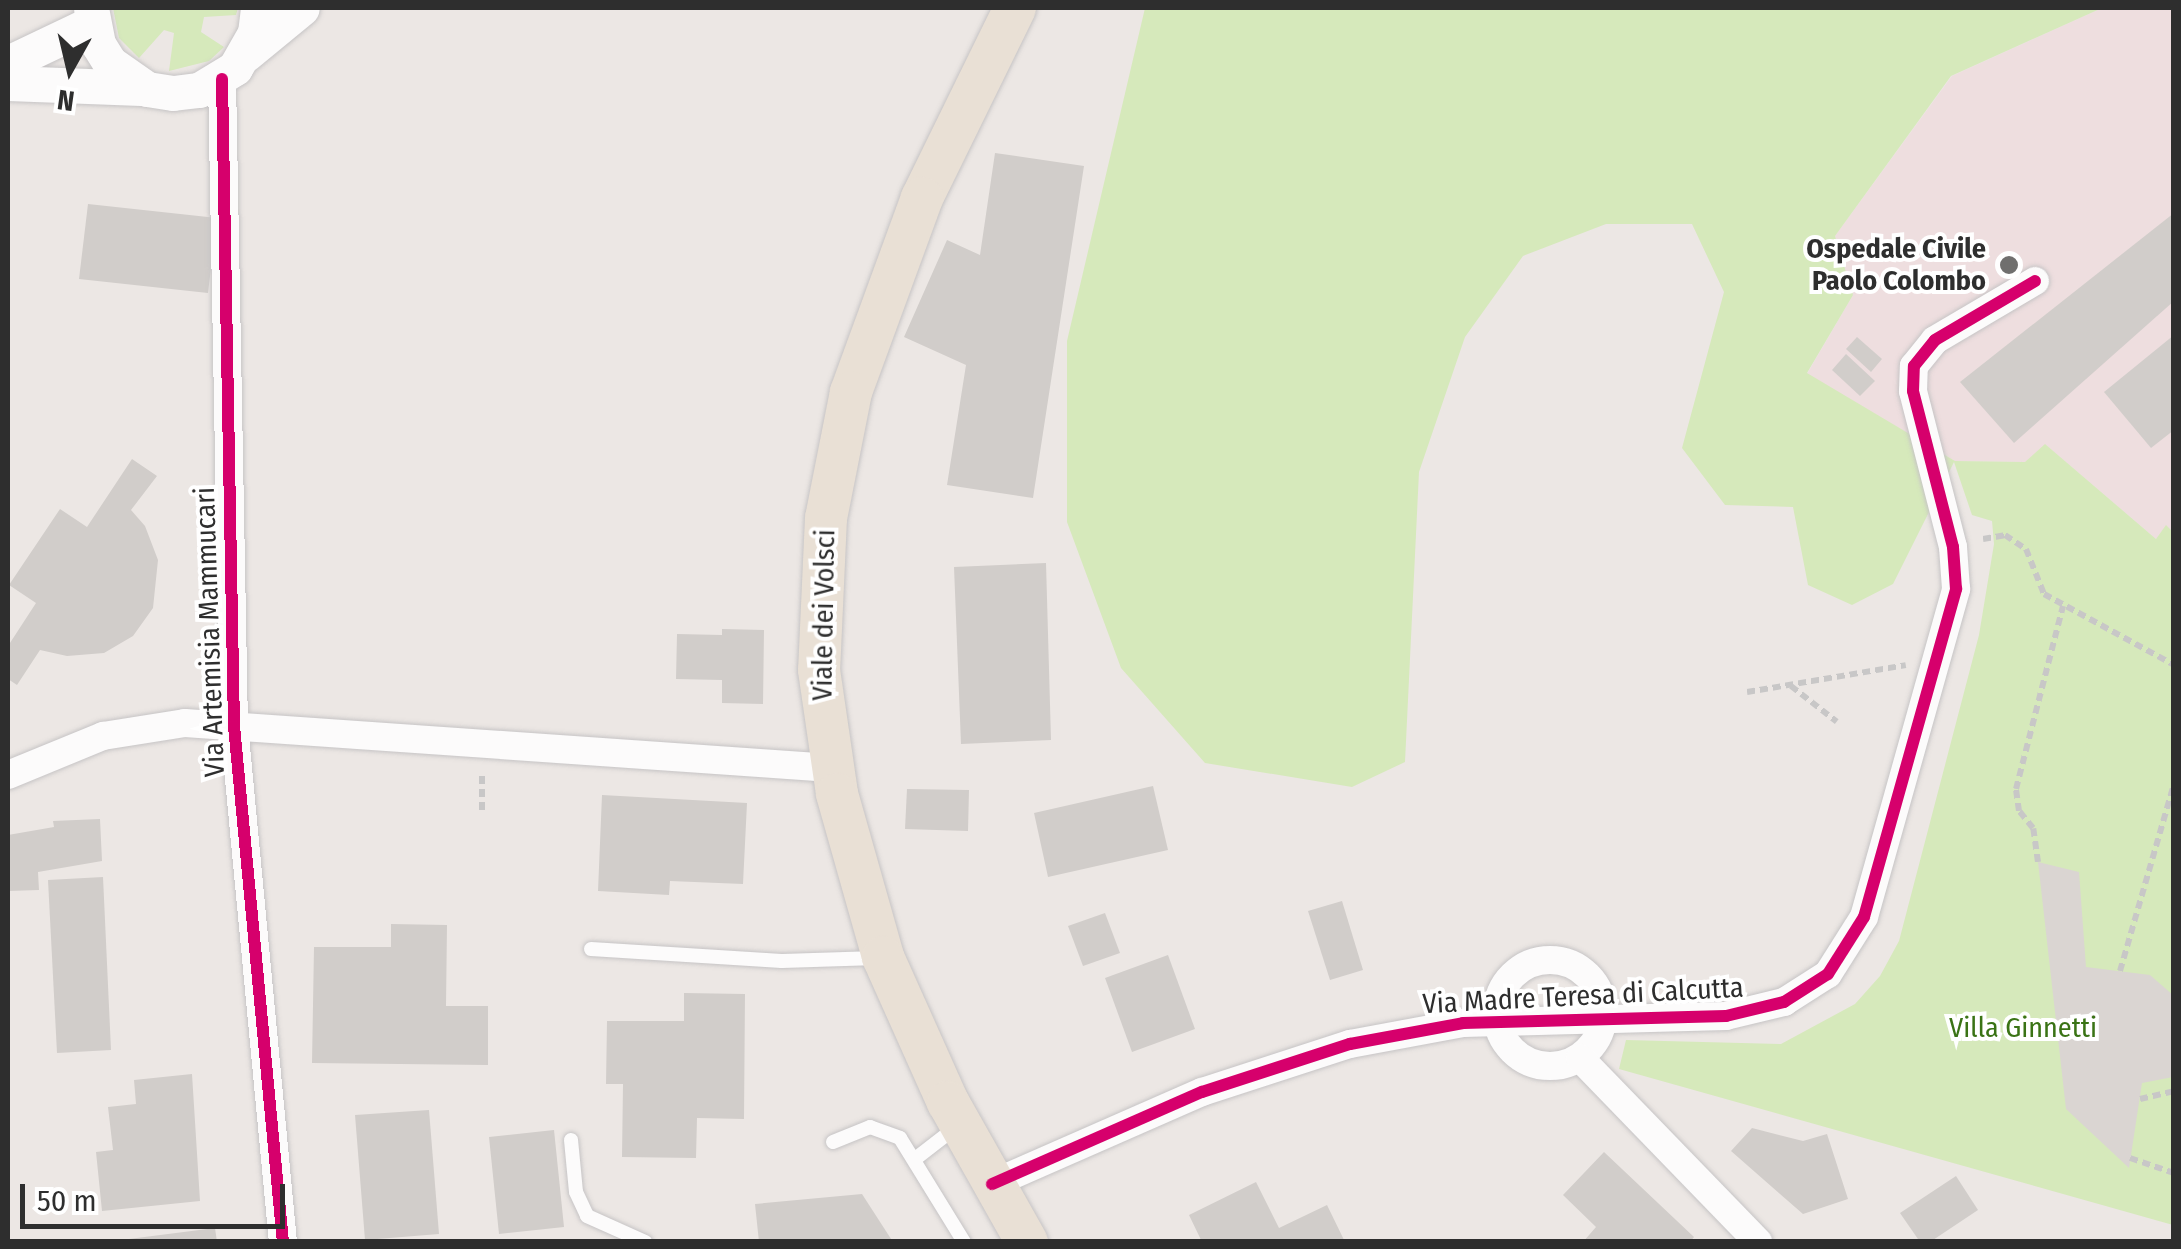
<!DOCTYPE html>
<html>
<head>
<meta charset="utf-8">
<style>
	body { margin:0 }
	#map { position:relative; width:2181px; height:1249px; overflow:hidden; background:#ece7e4; font-family:"Fira Sans Condensed",sans-serif }
	div>[style] { position:absolute }
	[style*='--x'] { left:calc(var(--x)*1px); top:calc(var(--y)*1px); width:calc(var(--w)*1px); rotate:calc(var(--a)*1deg) }
	.medical>* { inset:0; background:#eededf }
	.green>* { inset:0; background:#d6e9bb }
	.plaza>* { inset:0; background:#dad5d2 }
	.building>* { inset:0; background:#d1cdca }
	.path>* { height:6px; margin-top:-3px; transform-origin:0; background:repeating-linear-gradient(90deg,#c8c7c7 0 8px,transparent 0 13px) }
	.roads { filter:drop-shadow(0 0 2px #c6c4c5) drop-shadow(0 0 2px #c6c4c5) }
	.service>* { height:14px; margin:-7px; padding:0 7px; transform-origin:7px; border-radius:7px; background:#fcfbfb }
	.minor>* { height:28px; margin:-14px; padding:0 14px; transform-origin:14px; border-radius:14px; background:#fcfbfb }
	.minor>.ring { margin:-14px; padding:0; box-sizing:content-box; background:none; border:28px solid #fcfbfb; border-radius:50% }
	.tertiary>* { height:35px; margin:-17.5px; padding:0 17.5px; transform-origin:17.5px; border-radius:17.5px; background:#fcfbfb }
	.primary>* { height:42px; margin:-21px; padding:0 21px; transform-origin:21px; border-radius:21px; background:#e9e0d5 }
	.cycleway>* { height:12px; margin:-6px; padding:0 6px; transform-origin:6px; border-radius:6px; background:#d6006c }
	.dots>* { width:28px; height:28px; translate:-50% -50%; box-sizing:border-box; border:5px solid #fff; border-radius:50% }
	span { translate:-50% -50%; white-space:nowrap; text-align:center; line-height:1.15; -webkit-text-stroke:8px #fff; paint-order:stroke }
	.poi-label { font-size:28px; color:#2e2e2e; font-weight:700 }
	.right { translate:-100% -50%; text-align:right }
	.street-label { font-size:28px; color:#2e2e2e }
	.park-label { font-size:28px; color:#3a7315 }
	.frame { position:absolute; inset:0; border:10px solid #2e2e2e; pointer-events:none }
	.north { position:absolute; left:20px; top:20px; width:100px; height:100px; -webkit-text-stroke:8px #fff; paint-order:stroke; rotate:188deg; font-size:28px; font-weight:700; line-height:40px; text-align:center; color:#2e2e2e }
	.north::after { content:''; display:block; margin:auto; width:35px; height:45px; background:#2e2e2e; clip-path:polygon(50% 0,100% 100%,50% 72%,0 100%) }
	.scale { position:absolute; left:20px; top:1184px; width:265px; height:45px; box-sizing:border-box; border:5px solid #2e2e2e; border-top:0; padding-left:12px; font-size:30px; line-height:35px; white-space:nowrap; color:#2e2e2e; -webkit-text-stroke:8px #fff; paint-order:stroke }
</style>
</head>
<body>
<div id="map">
	<div class="medical">
		<div style="clip-path:polygon(2102px 8px,2173px 8px,2173px 532px,2166px 526px,2156px 539px,2046px 445px,2025px 462px,1955px 461px,1807px 374px,1853px 295px,1835px 236px,1952px 76px)"></div>
	</div>
	<div class="green">
		<div style="clip-path:polygon(113px 8px,238px 8px,236px 15px,204px 17px,201px 32px,224px 47px,209px 61px,169px 71px,174px 33px,164px 30px,139px 58px,119px 38px)"></div>
		<div style="clip-path:polygon(1145px 8px,2102px 8px,1951px 76px,1835px 236px,1853px 295px,1807px 373px,1955px 461px,2025px 462px,2045px 444px,2156px 539px,2166px 525px,2173px 532px,2173px 1225px,1619px 1069px,1626px 1040px,1781px 1044px,1855px 1004px,1880px 976px,1899px 941px,1979px 635px,1994px 544px,1992px 521px,1972px 515px,1954px 462px,1893px 584px,1852px 605px,1808px 585px,1793px 507px,1725px 505px,1682px 448px,1724px 292px,1692px 224px,1606px 224px,1523px 256px,1465px 337px,1419px 472px,1405px 762px,1352px 787px,1205px 763px,1121px 668px,1067px 522px,1067px 341px)"></div>
	</div>
	<div class="plaza">
		<div style="clip-path:polygon(2038px 862px,2079px 872px,2086px 967px,2150px 975px,2173px 995px,2173px 1077px,2142px 1083px,2129px 1168px,2066px 1109px)"></div>
	</div>
	<div class="building">
		<div style="clip-path:polygon(995px 153px,1084px 166px,1033px 498px,947px 485px,966px 365px,904px 337px,947px 240px,980px 255px)"></div>
		<div style="clip-path:polygon(88px 204px,217px 218px,208px 293px,79px 279px)"></div>
		<div style="clip-path:polygon(2174px 213px,2174px 301px,2014px 443px,1960px 382px)"></div>
		<div style="clip-path:polygon(2174px 335px,2174px 430px,2151px 448px,2104px 392px)"></div>
		<div style="clip-path:polygon(1857px 337px,1882px 359px,1871px 372px,1846px 349px)"></div>
		<div style="clip-path:polygon(1846px 354px,1875px 381px,1860px 396px,1832px 370px)"></div>
		<div style="clip-path:polygon(132px 459px,157px 476px,131px 510px,145px 526px,158px 560px,153px 608px,133px 636px,104px 653px,67px 656px,40px 650px,17px 685px,8px 679px,8px 646px,36px 603px,9px 585px,60px 509px,87px 527px)"></div>
		<div style="clip-path:polygon(1046px 563px,1051px 740px,961px 744px,954px 567px)"></div>
		<div style="clip-path:polygon(722px 629px,764px 630px,763px 704px,722px 703px,722px 680px,676px 679px,677px 634px,722px 635px)"></div>
		<div style="clip-path:polygon(1153px 786px,1168px 850px,1048px 877px,1034px 813px)"></div>
		<div style="clip-path:polygon(907px 789px,969px 790px,968px 831px,905px 829px)"></div>
		<div style="clip-path:polygon(602px 795px,747px 803px,743px 884px,670px 881px,669px 895px,598px 891px)"></div>
		<div style="clip-path:polygon(100px 819px,102px 861px,38px 872px,39px 890px,8px 891px,8px 835px,54px 827px,53px 821px)"></div>
		<div style="clip-path:polygon(103px 877px,111px 1050px,57px 1053px,48px 880px)"></div>
		<div style="clip-path:polygon(1342px 901px,1363px 970px,1330px 980px,1308px 911px)"></div>
		<div style="clip-path:polygon(1105px 913px,1120px 953px,1083px 966px,1068px 926px)"></div>
		<div style="clip-path:polygon(391px 924px,447px 925px,446px 1006px,488px 1006px,488px 1065px,312px 1063px,314px 947px,391px 947px)"></div>
		<div style="clip-path:polygon(1168px 955px,1195px 1029px,1132px 1052px,1105px 978px)"></div>
		<div style="clip-path:polygon(684px 993px,745px 994px,744px 1119px,697px 1118px,696px 1158px,622px 1157px,623px 1084px,606px 1084px,607px 1021px,684px 1021px)"></div>
		<div style="clip-path:polygon(192px 1074px,200px 1201px,102px 1211px,96px 1152px,113px 1150px,108px 1107px,136px 1104px,134px 1080px)"></div>
		<div style="clip-path:polygon(429px 1110px,439px 1234px,365px 1240px,355px 1115px)"></div>
		<div style="clip-path:polygon(1752px 1128px,1803px 1141px,1827px 1134px,1848px 1199px,1803px 1214px,1731px 1151px)"></div>
		<div style="clip-path:polygon(554px 1130px,564px 1227px,499px 1234px,489px 1137px)"></div>
		<div style="clip-path:polygon(1604px 1152px,1694px 1237px,1690px 1242px,1583px 1242px,1596px 1227px,1563px 1195px)"></div>
		<div style="clip-path:polygon(1956px 1176px,1978px 1210px,1930px 1242px,1920px 1242px,1900px 1213px)"></div>
		<div style="clip-path:polygon(1256px 1182px,1279px 1228px,1327px 1205px,1345px 1242px,1202px 1242px,1189px 1215px)"></div>
		<div style="clip-path:polygon(862px 1194px,893px 1242px,759px 1242px,755px 1204px)"></div>
		<div style="clip-path:polygon(215px 1228px,217px 1242px,129px 1242px,129px 1239px)"></div>
	</div>
	<div class="path">
		<div style="--x:1983;--y:539;--w:22;--a:-10"></div>
		<div style="--x:2005;--y:535;--w:25;--a:34"></div>
		<div style="--x:2026;--y:549;--w:48;--a:68.2"></div>
		<div style="--x:2044;--y:594;--w:148;--a:28.6"></div>
		<div style="--x:1791;--y:686;--w:58;--a:38"></div>
		<div style="--x:1747;--y:692;--w:161;--a:-9.6"></div>
		<div style="--x:482;--y:810;--w:39;--a:-90"></div>
		<div style="--x:2038;--y:862;--w:34;--a:-98"></div>
		<div style="--x:2033;--y:828;--w:22;--a:-129"></div>
		<div style="--x:2019;--y:811;--w:22;--a:-98"></div>
		<div style="--x:2016;--y:789;--w:189;--a:-75.6"></div>
		<div style="--x:2120;--y:971;--w:195;--a:-73.9"></div>
		<div style="--x:2174;--y:973;--w:12;--a:90"></div>
		<div style="--x:2140;--y:1099;--w:35;--a:-13"></div>
		<div style="--x:2130;--y:1158;--w:46;--a:18.8"></div>
	</div>
	<div class="roads">
		<div class="service">
			<div style="--x:591;--y:949;--w:191;--a:3.6"></div>
			<div style="--x:782;--y:961;--w:95;--a:-1.8"></div>
			<div style="--x:571;--y:1140;--w:52;--a:84.5"></div>
			<div style="--x:576;--y:1192;--w:26;--a:65"></div>
			<div style="--x:587;--y:1216;--w:64;--a:24.1"></div>
			<div style="--x:833;--y:1142;--w:40;--a:-22"></div>
			<div style="--x:870;--y:1127;--w:32;--a:20"></div>
			<div style="--x:900;--y:1138;--w:122;--a:58.4"></div>
			<div style="--x:915;--y:1159;--w:51;--a:-37.8"></div>
		</div>
		<div class="minor">
			<div style="--x:222;--y:79;--w:647;--a:88.94"></div>
			<div style="--x:234;--y:726;--w:518;--a:84.58"></div>
			<div style="--x:8;--y:775;--w:103;--a:-22.3"></div>
			<div style="--x:103;--y:736;--w:83;--a:-9"></div>
			<div style="--x:185;--y:723;--w:648;--a:3.98"></div>
			<div class="ring" style="left:1497px;top:960px;width:78px;height:78px"></div>
			<div style="--x:1580;--y:1058;--w:256;--a:45.9"></div>
			<div style="--x:992;--y:1184;--w:229;--a:-23.7"></div>
			<div style="--x:1202;--y:1092;--w:156;--a:-18"></div>
			<div style="--x:1350;--y:1044;--w:115;--a:-10.5"></div>
			<div style="--x:1463;--y:1023;--w:263;--a:-1.5"></div>
			<div style="--x:1726;--y:1016;--w:60;--a:-13.6"></div>
			<div style="--x:1784;--y:1002;--w:52;--a:-32.5"></div>
			<div style="--x:1828;--y:974;--w:67;--a:-57.7"></div>
			<div style="--x:1864;--y:917;--w:341;--a:-74.3"></div>
			<div style="--x:1956;--y:589;--w:42;--a:-94.1"></div>
			<div style="--x:1953;--y:547;--w:161;--a:-104.4"></div>
			<div style="--x:1913;--y:391;--w:25;--a:-88"></div>
			<div style="--x:1914;--y:366;--w:33;--a:-51"></div>
			<div style="--x:1935;--y:340;--w:116;--a:-30.5"></div>
		</div>
		<div class="tertiary">
			<div style="--x:91;--y:8;--w:37;--a:79"></div>
			<div style="--x:98;--y:44;--w:22;--a:58"></div>
			<div style="--x:110;--y:63;--w:45;--a:35.1"></div>
			<div style="--x:147;--y:89;--w:26;--a:9"></div>
			<div style="--x:173;--y:93;--w:26;--a:-7"></div>
			<div style="--x:199;--y:90;--w:42;--a:-31.4"></div>
			<div style="--x:235;--y:68;--w:40;--a:-60.3"></div>
			<div style="--x:255;--y:33;--w:25;--a:-83"></div>
			<div style="--x:246;--y:54;--w:72;--a:-39.4"></div>
			<div style="--x:8;--y:63;--w:93;--a:-25.5"></div>
			<div style="--x:8;--y:83;--w:133;--a:2.2"></div>
		</div>
		<div class="primary">
			<div style="--x:1015;--y:8;--w:212;--a:116.1"></div>
			<div style="--x:922;--y:198;--w:207;--a:110.1"></div>
			<div style="--x:851;--y:392;--w:128;--a:101.2"></div>
			<div style="--x:826;--y:518;--w:152;--a:92.6"></div>
			<div style="--x:819;--y:670;--w:125;--a:81.7"></div>
			<div style="--x:837;--y:794;--w:169;--a:74.2"></div>
			<div style="--x:883;--y:957;--w:159;--a:65.9"></div>
			<div style="--x:948;--y:1102;--w:161;--a:60.6"></div>
		</div>
	</div>
	<div class="cycleway">
		<div style="--x:222;--y:79;--w:647;--a:88.94"></div>
		<div style="--x:234;--y:726;--w:518;--a:84.58"></div>
		<div style="--x:992;--y:1184;--w:229;--a:-23.7"></div>
		<div style="--x:1202;--y:1092;--w:156;--a:-18"></div>
		<div style="--x:1350;--y:1044;--w:115;--a:-10.5"></div>
		<div style="--x:1463;--y:1023;--w:263;--a:-1.5"></div>
		<div style="--x:1726;--y:1016;--w:60;--a:-13.6"></div>
		<div style="--x:1784;--y:1002;--w:52;--a:-32.5"></div>
		<div style="--x:1828;--y:974;--w:67;--a:-57.7"></div>
		<div style="--x:1864;--y:917;--w:341;--a:-74.3"></div>
		<div style="--x:1956;--y:589;--w:42;--a:-94.1"></div>
		<div style="--x:1953;--y:547;--w:161;--a:-104.4"></div>
		<div style="--x:1913;--y:391;--w:25;--a:-88"></div>
		<div style="--x:1914;--y:366;--w:33;--a:-51"></div>
		<div style="--x:1935;--y:340;--w:116;--a:-30.5"></div>
	</div>
	<div class="dots">
		<div style="left:2009px;top:265px;background:#706f6e"></div>
	</div>
	<div class="poi-label">
		<span class="right" style="left:1986px;top:265px">Ospedale Civile<br>Paolo Colombo</span>
	</div>
	<div class="street-label">
		<span style="left:824px;top:615px;rotate:-89deg">Viale dei Volsci</span>
		<span style="left:210px;top:632px;rotate:-92deg">Via Artemisia Mammucari</span>
		<span style="left:1583px;top:996px;rotate:-3deg">Via Madre Teresa di Calcutta</span>
	</div>
	<div class="park-label">
		<span style="left:2023px;top:1028px">Villa Ginnetti</span>
	</div>
	<div class="frame"></div>
	<div class="north">N</div>
	<div class="scale">50 m</div>
</div>
</body>
</html>
